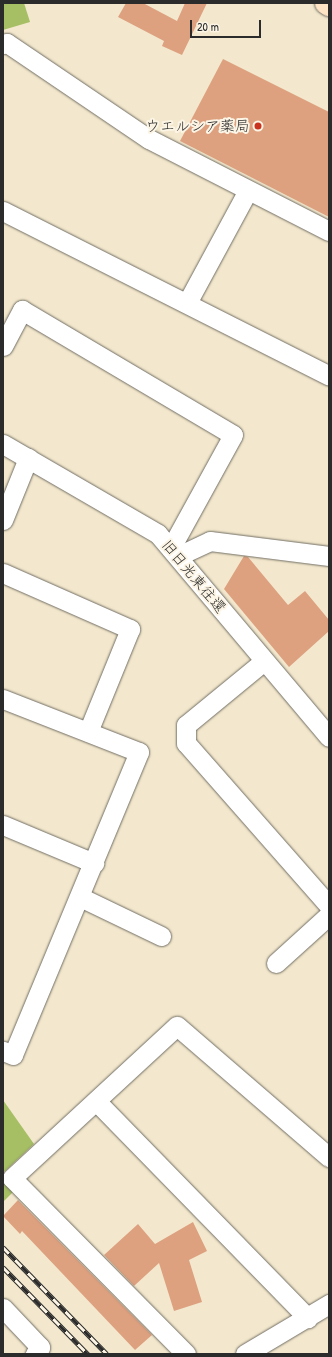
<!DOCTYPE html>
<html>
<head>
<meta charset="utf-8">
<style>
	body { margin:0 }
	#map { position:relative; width:332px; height:1357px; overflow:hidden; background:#f3e8cd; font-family:"Patrick Hand","Klee One",sans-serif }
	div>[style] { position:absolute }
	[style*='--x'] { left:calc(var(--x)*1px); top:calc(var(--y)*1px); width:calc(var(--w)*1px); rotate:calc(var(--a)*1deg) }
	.green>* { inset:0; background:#a6be64 }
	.building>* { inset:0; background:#dda180 }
	.roads { filter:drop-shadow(0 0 1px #716d64) drop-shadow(0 0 1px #716d64) }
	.street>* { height:19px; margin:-9.5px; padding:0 9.5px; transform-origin:9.5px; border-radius:9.5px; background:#fff }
	.secondary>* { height:22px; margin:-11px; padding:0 11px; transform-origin:11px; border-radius:11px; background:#ffe4c6 }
	.rail>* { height:4.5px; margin-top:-2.25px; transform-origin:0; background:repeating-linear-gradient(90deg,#fcf5e5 0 9px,#2b2b2b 0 18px); box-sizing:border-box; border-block:1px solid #2b2b2b }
	.dots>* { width:11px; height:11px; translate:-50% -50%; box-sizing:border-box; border:2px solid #fcf5e5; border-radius:50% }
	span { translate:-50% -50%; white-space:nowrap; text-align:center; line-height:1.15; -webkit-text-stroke:4px #fcf5e5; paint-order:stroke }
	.poi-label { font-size:15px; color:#2b2b2b }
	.right { translate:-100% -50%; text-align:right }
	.street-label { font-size:15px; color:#2b2b2b }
	.frame { position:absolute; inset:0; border:4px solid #2b2b2b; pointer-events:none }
	.scale { position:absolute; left:190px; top:20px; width:71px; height:18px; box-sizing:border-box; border:2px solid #2b2b2b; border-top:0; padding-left:5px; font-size:12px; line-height:14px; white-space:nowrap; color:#2b2b2b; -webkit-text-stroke:3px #fcf5e5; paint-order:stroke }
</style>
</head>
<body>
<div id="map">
	<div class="green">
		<div style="clip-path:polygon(3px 3px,24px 3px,30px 22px,3px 30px)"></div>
		<div style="clip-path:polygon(3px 1100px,34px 1144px,3px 1173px)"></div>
		<div style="clip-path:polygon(3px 1176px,16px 1189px,3px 1202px)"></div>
	</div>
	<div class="building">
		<div style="clip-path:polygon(126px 3px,143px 3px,177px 21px,185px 3px,207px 3px,182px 55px,162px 46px,164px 41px,118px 17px)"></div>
		<div style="clip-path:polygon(223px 59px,329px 112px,329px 217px,180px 141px)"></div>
		<div style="clip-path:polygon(244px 556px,248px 557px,288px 605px,305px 591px,329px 620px,329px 631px,289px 667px,224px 589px)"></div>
		<div style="clip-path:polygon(18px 1200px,152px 1335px,135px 1350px,22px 1231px,20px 1234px,3px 1216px)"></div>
		<div style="clip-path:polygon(193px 1222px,207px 1251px,189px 1260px,202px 1302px,174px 1311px,159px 1263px,134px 1286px,104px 1255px,138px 1224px,155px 1244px)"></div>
	</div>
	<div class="roads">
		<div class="street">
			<div style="--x:3;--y:44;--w:4;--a:-14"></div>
			<div style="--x:7;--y:43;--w:171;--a:34.1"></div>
			<div style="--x:149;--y:139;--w:202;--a:27.1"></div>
			<div style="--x:3;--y:211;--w:365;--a:26.8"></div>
			<div style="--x:187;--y:303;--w:128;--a:-61.6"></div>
			<div style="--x:3;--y:346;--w:41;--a:-62.2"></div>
			<div style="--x:22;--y:310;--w:245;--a:30.6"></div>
			<div style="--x:233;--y:435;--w:129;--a:118.8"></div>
			<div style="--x:3;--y:444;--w:179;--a:30.1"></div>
			<div style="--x:158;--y:534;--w:265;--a:49.9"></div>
			<div style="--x:3;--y:520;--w:67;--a:-68"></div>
			<div style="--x:178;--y:556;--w:35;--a:-25"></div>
			<div style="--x:210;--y:541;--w:120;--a:7.2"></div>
			<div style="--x:3;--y:573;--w:139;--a:23.8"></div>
			<div style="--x:130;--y:629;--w:111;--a:112.2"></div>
			<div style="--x:264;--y:661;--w:101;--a:140.6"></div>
			<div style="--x:186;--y:725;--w:18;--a:90"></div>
			<div style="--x:186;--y:743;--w:217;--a:48.7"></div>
			<div style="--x:3;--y:699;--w:146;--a:21.3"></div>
			<div style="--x:139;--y:752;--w:328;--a:112.6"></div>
			<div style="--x:13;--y:1055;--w:11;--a:-158"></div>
			<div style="--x:3;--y:825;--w:99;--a:22.7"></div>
			<div style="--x:80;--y:897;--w:90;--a:25.7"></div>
			<div style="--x:276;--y:963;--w:72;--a:-42.2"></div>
			<div style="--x:97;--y:1102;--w:302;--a:45.7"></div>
			<div style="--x:3;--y:1308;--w:54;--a:46.5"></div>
			<div style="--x:40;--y:1347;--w:9;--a:126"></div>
			<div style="--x:186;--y:1354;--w:247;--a:-134.7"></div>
			<div style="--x:12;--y:1178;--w:224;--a:-42.7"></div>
			<div style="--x:177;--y:1026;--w:201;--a:40.8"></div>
			<div style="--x:245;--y:1354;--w:98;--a:-30.8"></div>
		</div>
		<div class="secondary">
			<div style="--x:326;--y:3;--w:4;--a:34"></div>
		</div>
	</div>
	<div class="rail">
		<div style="--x:3;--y:1247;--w:149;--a:45.8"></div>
		<div style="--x:3;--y:1267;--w:122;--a:45.7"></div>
	</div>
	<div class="dots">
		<div style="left:258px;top:126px;background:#c8321e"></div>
	</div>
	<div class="poi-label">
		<span class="right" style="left:250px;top:126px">ウエルシア薬局</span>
	</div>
	<div class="street-label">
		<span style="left:194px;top:576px;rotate:50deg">旧日光東往還</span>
	</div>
	<div class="frame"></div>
	<div class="scale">20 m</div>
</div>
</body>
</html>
